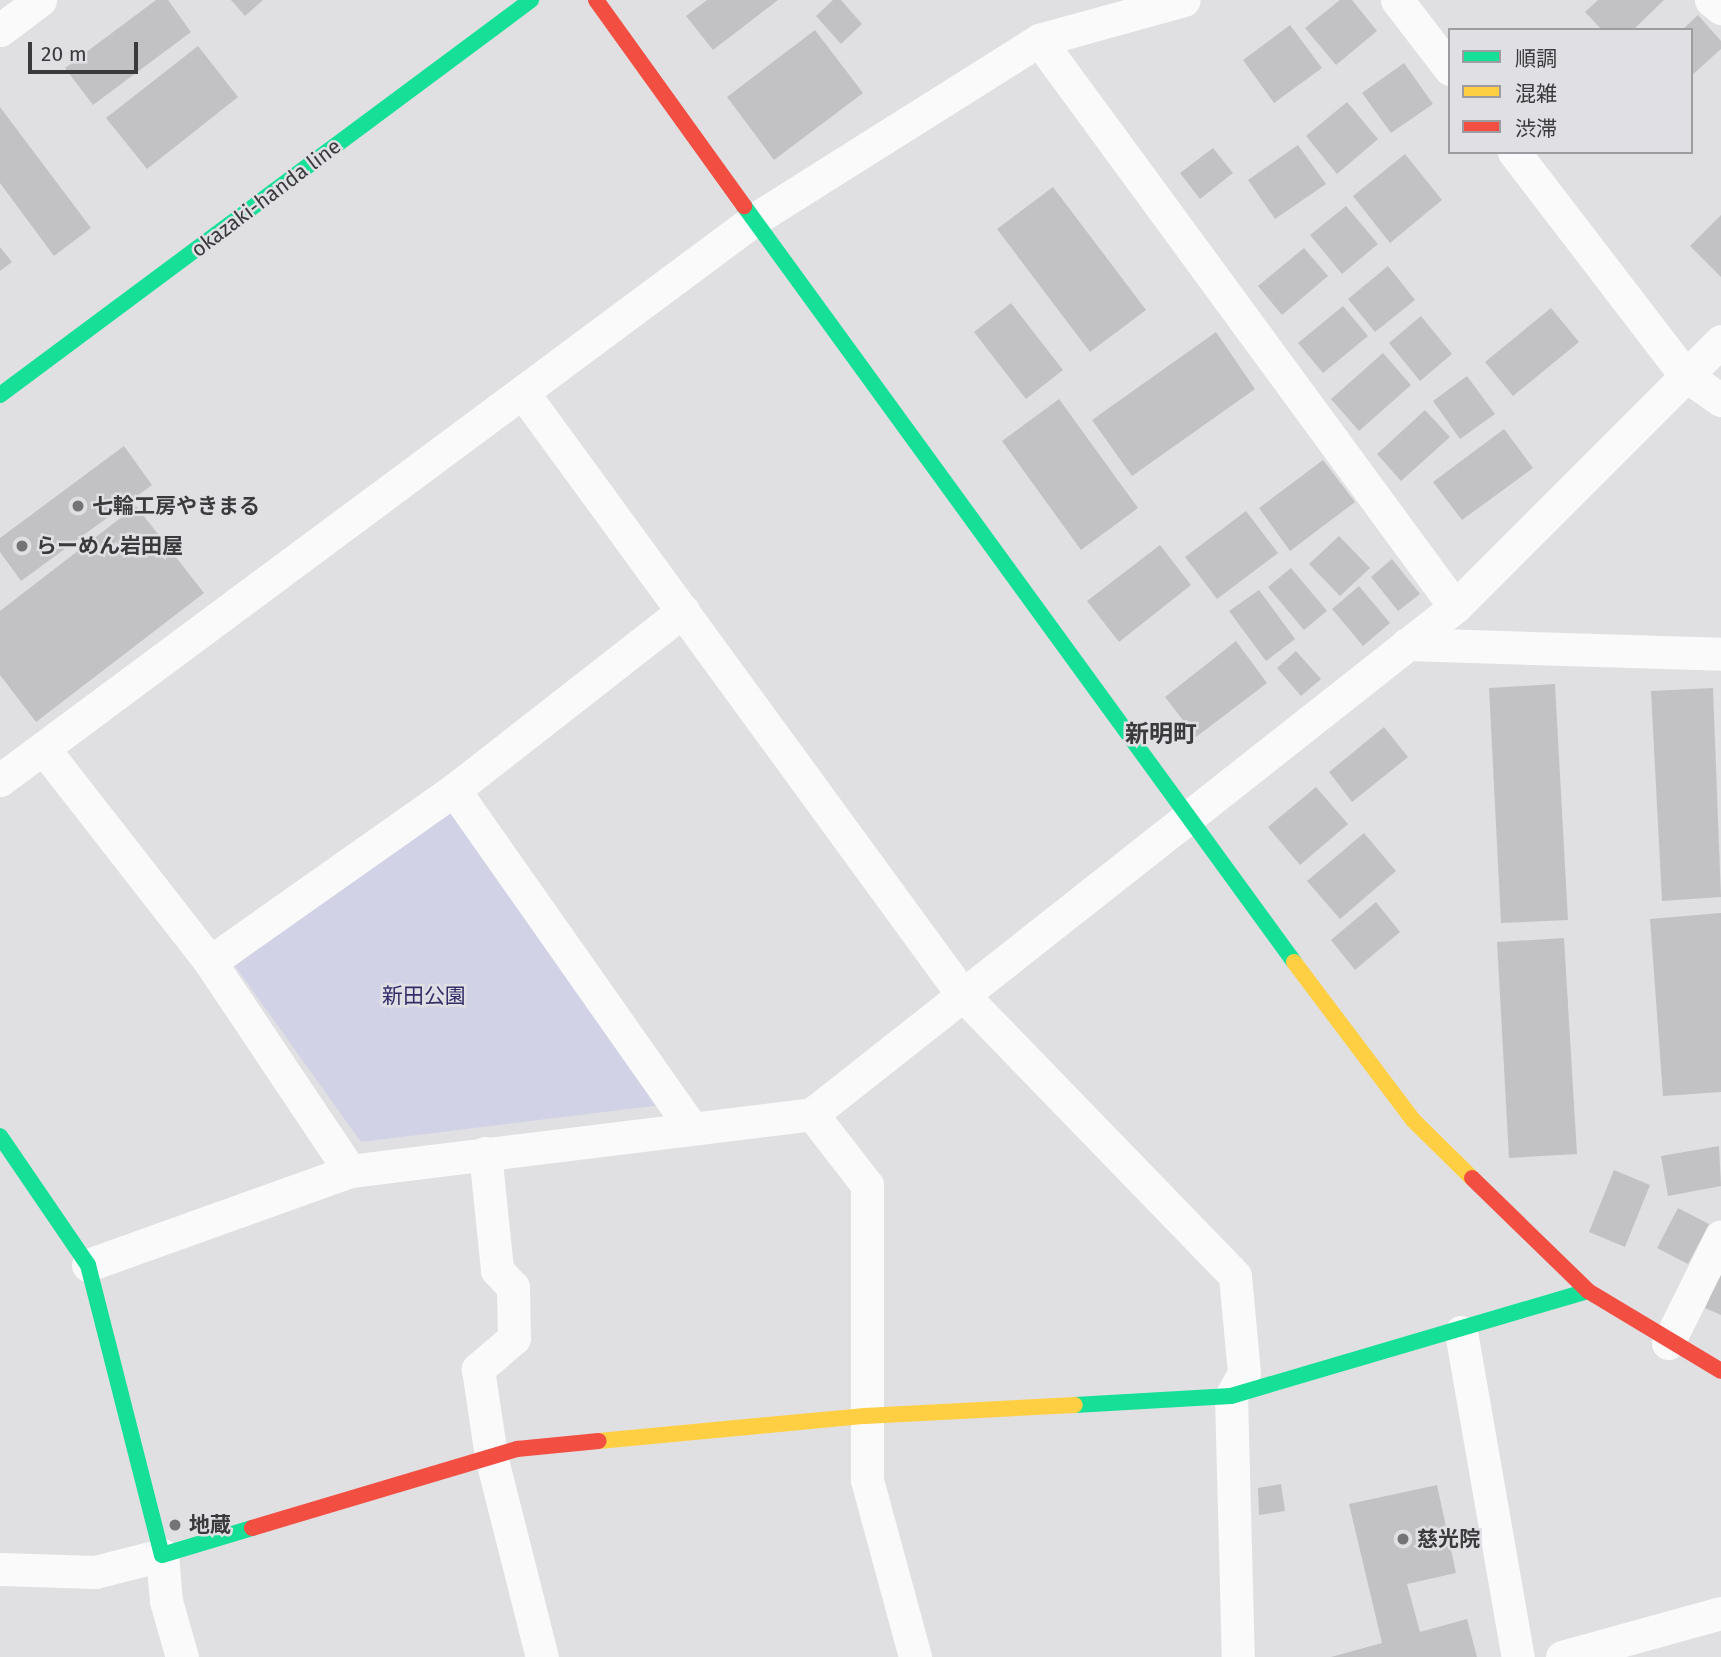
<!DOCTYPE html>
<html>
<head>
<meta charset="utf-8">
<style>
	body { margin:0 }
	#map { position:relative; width:1721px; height:1657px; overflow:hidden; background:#e0e0e3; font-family:"Fira Sans","Noto Sans JP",sans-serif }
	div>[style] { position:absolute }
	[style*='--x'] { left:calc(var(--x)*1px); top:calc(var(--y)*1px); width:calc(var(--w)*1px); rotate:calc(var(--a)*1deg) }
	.green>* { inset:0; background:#d1d2e5 }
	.building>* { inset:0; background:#c2c2c4 }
	.street>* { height:33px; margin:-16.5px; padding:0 16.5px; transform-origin:16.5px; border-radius:16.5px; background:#fafafb }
	.fast>* { height:16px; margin:-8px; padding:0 8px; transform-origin:8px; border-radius:8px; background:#16e098 }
	.slow>* { height:16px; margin:-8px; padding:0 8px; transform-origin:8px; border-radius:8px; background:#ffcf43 }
	.jam>* { height:16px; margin:-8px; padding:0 8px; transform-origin:8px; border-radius:8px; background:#f24e42 }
	.dots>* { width:19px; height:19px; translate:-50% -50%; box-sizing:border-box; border:4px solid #dfdfe4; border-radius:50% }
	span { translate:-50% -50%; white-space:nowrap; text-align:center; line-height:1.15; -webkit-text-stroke:5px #dfdfe4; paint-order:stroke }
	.street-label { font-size:21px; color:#3a3a3c }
	.poi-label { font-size:21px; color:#3a3a3c; font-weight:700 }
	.left { translate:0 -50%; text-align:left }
	.park-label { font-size:21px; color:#332e6a }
	.quarter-label { font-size:24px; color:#3a3a3c; font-weight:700 }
	.legend { position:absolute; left:1448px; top:28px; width:245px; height:126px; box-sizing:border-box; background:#dfdfe4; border:2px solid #9d9da1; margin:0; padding:9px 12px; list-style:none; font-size:21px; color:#3a3a3c }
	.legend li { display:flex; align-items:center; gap:14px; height:35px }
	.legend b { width:35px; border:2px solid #9d9da1 }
	.scale { position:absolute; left:28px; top:42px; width:110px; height:32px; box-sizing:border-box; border:4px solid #3a3a3c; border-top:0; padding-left:9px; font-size:21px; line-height:24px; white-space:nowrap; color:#3a3a3c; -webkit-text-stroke:5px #dfdfe4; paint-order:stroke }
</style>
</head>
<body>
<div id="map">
	<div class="green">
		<div style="clip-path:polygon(454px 805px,669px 1104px,361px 1142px,235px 966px)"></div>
	</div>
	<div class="building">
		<div style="clip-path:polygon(156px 0,168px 0,191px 32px,93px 105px,65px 68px)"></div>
		<div style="clip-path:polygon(231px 0,263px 0,245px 16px)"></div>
		<div style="clip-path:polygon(707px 0,778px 0,713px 50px,686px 16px)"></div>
		<div style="clip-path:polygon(833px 0,841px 0,862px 24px,841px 44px,816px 16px)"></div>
		<div style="clip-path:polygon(1340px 0,1352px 0,1377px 31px,1336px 65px,1305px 28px)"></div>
		<div style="clip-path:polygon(1598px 0,1664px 0,1633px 30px,1602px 30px,1585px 12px)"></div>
		<div style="clip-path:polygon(1698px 15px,1721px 41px,1721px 49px,1691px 76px,1691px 30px,1682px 30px)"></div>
		<div style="clip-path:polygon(1290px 25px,1322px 68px,1274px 103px,1243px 60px)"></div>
		<div style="clip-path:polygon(815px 30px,863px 93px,774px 160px,727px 97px)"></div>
		<div style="clip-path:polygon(198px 46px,238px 97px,147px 169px,106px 118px)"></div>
		<div style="clip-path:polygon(1404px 63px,1433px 104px,1391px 133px,1362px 93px)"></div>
		<div style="clip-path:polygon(1347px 102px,1378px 139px,1337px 174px,1306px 136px)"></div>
		<div style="clip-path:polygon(0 107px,91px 228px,54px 256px,0 183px)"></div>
		<div style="clip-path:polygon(1298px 145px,1326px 184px,1275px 219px,1248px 180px)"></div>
		<div style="clip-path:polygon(1213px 148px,1233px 173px,1200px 199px,1180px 173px)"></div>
		<div style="clip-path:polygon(1405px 154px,1442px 200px,1390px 243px,1353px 196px)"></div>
		<div style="clip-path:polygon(1053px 187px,1146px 310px,1090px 352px,997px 229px)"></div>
		<div style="clip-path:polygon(1346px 206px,1378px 244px,1342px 274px,1310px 235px)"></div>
		<div style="clip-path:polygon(1721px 215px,1721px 277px,1690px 246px)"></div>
		<div style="clip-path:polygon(0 247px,12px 262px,0 271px)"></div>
		<div style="clip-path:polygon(1304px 248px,1328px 276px,1282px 315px,1258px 286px)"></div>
		<div style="clip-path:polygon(1388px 266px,1415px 300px,1375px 332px,1348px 299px)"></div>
		<div style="clip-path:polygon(1011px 303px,1063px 370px,1026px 399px,974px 332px)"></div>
		<div style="clip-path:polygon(1343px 306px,1368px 336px,1323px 373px,1298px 343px)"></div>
		<div style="clip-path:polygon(1551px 308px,1579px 342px,1513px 396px,1485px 362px)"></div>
		<div style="clip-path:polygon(1421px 316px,1452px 354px,1420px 381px,1389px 343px)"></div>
		<div style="clip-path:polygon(1216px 332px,1255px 389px,1132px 476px,1092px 420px)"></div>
		<div style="clip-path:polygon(1383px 353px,1411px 385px,1359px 431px,1331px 399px)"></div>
		<div style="clip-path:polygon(1467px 376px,1495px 414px,1460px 439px,1433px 401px)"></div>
		<div style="clip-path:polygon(1059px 399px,1138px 508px,1081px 550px,1002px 441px)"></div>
		<div style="clip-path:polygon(1425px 410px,1450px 437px,1401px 481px,1377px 454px)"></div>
		<div style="clip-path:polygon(1504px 429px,1533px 468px,1462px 520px,1433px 482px)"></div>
		<div style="clip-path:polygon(124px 446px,152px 485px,21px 581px,0 552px,0 538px)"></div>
		<div style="clip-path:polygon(1323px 460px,1355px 502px,1290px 551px,1259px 508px)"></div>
		<div style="clip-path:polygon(136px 506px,204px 593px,36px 722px,0 675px,0 611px)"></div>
		<div style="clip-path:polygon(1246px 511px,1278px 553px,1217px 599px,1185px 557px)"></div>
		<div style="clip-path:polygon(1339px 536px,1370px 568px,1340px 596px,1309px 564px)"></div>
		<div style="clip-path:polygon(1160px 545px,1191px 585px,1119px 642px,1087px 601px)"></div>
		<div style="clip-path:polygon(1392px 559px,1420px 594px,1398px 611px,1371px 577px)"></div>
		<div style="clip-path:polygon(1291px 568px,1327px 611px,1304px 630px,1268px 587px)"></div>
		<div style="clip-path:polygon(1359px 586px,1390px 623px,1363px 646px,1332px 609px)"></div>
		<div style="clip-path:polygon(1259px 590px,1295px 639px,1266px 661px,1229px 611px)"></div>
		<div style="clip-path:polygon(1236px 641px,1267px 683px,1196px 737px,1165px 697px)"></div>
		<div style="clip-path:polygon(1296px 651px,1321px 679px,1301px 696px,1277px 668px)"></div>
		<div style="clip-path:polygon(1555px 684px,1568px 920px,1501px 923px,1489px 688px)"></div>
		<div style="clip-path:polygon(1713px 688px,1721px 897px,1662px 901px,1651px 691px)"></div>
		<div style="clip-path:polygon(1384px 727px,1408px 757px,1352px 802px,1329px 772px)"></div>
		<div style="clip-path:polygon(1316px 787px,1348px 824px,1300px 865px,1268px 827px)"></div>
		<div style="clip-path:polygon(1364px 833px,1396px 871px,1340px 919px,1307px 881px)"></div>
		<div style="clip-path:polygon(1376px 902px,1400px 932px,1355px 970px,1331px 940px)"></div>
		<div style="clip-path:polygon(1721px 913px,1721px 1092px,1663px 1096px,1650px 919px)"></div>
		<div style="clip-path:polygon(1564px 938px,1577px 1154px,1509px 1158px,1497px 942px)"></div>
		<div style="clip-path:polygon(1719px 1146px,1721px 1186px,1668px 1196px,1661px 1156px)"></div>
		<div style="clip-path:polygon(1614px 1170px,1650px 1185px,1625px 1247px,1589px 1232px)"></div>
		<div style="clip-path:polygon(1678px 1208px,1709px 1224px,1688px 1264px,1657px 1248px)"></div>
		<div style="clip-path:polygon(1721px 1272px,1721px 1315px,1705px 1308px)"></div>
		<div style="clip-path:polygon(1281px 1484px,1285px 1511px,1259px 1515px,1258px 1488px)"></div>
		<div style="clip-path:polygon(1437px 1485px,1456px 1573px,1407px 1584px,1420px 1632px,1467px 1619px,1477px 1657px,1331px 1657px,1382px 1643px,1349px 1504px)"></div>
	</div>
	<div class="street">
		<div style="--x:1397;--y:0;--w:87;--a:52.5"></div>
		<div style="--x:1711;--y:0;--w:13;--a:39"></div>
		<div style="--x:0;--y:30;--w:50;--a:-36.9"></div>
		<div style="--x:1039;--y:40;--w:703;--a:53.73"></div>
		<div style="--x:1514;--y:152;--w:281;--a:52.5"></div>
		<div style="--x:1685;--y:375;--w:44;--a:34.8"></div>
		<div style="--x:523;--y:393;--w:744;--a:53.85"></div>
		<div style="--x:962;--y:994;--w:392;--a:45.9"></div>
		<div style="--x:1235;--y:1276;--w:97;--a:84.7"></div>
		<div style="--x:1244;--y:1373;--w:26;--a:119"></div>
		<div style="--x:1231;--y:1396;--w:261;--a:88.5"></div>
		<div style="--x:1407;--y:644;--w:314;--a:1.8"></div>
		<div style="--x:43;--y:748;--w:271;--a:52"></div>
		<div style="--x:210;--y:962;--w:252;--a:56.2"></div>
		<div style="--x:0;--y:780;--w:941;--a:-36.61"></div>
		<div style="--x:755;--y:219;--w:336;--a:-32.2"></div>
		<div style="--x:1039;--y:40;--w:150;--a:-15.4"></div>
		<div style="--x:454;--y:790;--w:412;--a:54.9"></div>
		<div style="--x:210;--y:962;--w:299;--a:-35.2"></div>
		<div style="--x:454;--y:790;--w:291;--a:-38"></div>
		<div style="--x:812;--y:1114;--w:90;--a:52.2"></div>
		<div style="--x:867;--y:1185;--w:295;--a:90"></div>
		<div style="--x:867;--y:1480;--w:183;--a:74.8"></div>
		<div style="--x:485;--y:1153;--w:118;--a:84.1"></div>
		<div style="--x:497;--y:1270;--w:23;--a:47"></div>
		<div style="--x:513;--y:1287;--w:51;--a:88.9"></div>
		<div style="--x:514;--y:1338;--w:48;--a:139.3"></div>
		<div style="--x:478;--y:1369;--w:88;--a:81.5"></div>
		<div style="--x:491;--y:1456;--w:207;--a:75.8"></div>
		<div style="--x:88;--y:1265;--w:278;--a:-19.7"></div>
		<div style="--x:350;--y:1171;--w:466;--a:-7"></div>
		<div style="--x:812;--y:1114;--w:819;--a:-38.26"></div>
		<div style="--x:1455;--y:607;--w:376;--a:-45"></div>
		<div style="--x:1461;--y:1332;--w:330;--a:80.1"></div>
		<div style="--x:1668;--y:1343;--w:119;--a:-63.6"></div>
		<div style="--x:0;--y:1569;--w:95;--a:1.8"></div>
		<div style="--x:95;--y:1572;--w:69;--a:-14.2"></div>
		<div style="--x:162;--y:1555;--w:46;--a:85"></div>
		<div style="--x:166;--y:1601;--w:58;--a:74.1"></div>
		<div style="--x:1562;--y:1657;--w:165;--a:-15.5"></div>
	</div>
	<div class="fast">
		<div style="--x:744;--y:206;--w:935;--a:53.96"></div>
		<div style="--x:0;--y:395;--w:662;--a:-36.64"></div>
		<div style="--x:0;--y:1136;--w:156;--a:55.7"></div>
		<div style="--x:88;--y:1265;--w:299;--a:75.7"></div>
		<div style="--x:162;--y:1555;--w:94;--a:-16.7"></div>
		<div style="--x:1075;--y:1405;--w:156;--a:-3.3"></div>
		<div style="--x:1231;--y:1396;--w:372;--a:-16.4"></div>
	</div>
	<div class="slow">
		<div style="--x:1294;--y:962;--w:198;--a:53"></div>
		<div style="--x:1413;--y:1120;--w:83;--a:44.5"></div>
		<div style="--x:599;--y:1441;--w:267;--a:-5.4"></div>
		<div style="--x:865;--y:1416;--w:210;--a:-3"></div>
	</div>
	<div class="jam">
		<div style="--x:596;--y:0;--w:254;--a:54.3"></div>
		<div style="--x:1472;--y:1178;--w:162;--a:44.2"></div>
		<div style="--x:1588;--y:1291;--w:155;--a:31"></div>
		<div style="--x:252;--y:1528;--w:277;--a:-16.6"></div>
		<div style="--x:517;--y:1449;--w:82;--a:-5.6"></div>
	</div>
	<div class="dots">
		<div style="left:78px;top:506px;background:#747476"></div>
		<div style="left:22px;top:546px;background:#747476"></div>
		<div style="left:175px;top:1525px;background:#747476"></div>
		<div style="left:1403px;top:1539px;background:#747476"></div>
	</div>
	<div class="street-label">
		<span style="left:266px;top:198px;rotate:-37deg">okazaki-handa line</span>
	</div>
	<div class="poi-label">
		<span class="left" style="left:92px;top:506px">七輪工房やきまる</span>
		<span class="left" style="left:36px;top:546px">らーめん岩田屋</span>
		<span class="left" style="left:189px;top:1525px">地蔵</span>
		<span class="left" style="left:1417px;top:1539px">慈光院</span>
	</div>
	<div class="park-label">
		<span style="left:424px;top:996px">新田公園</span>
	</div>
	<div class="quarter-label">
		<span style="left:1161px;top:735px">新明町</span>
	</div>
	<ul class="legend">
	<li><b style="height:9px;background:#16e098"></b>順調</li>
	<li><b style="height:9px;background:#ffcf43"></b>混雑</li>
	<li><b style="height:9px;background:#f24e42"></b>渋滞</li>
	</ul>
	<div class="scale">20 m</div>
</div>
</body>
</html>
